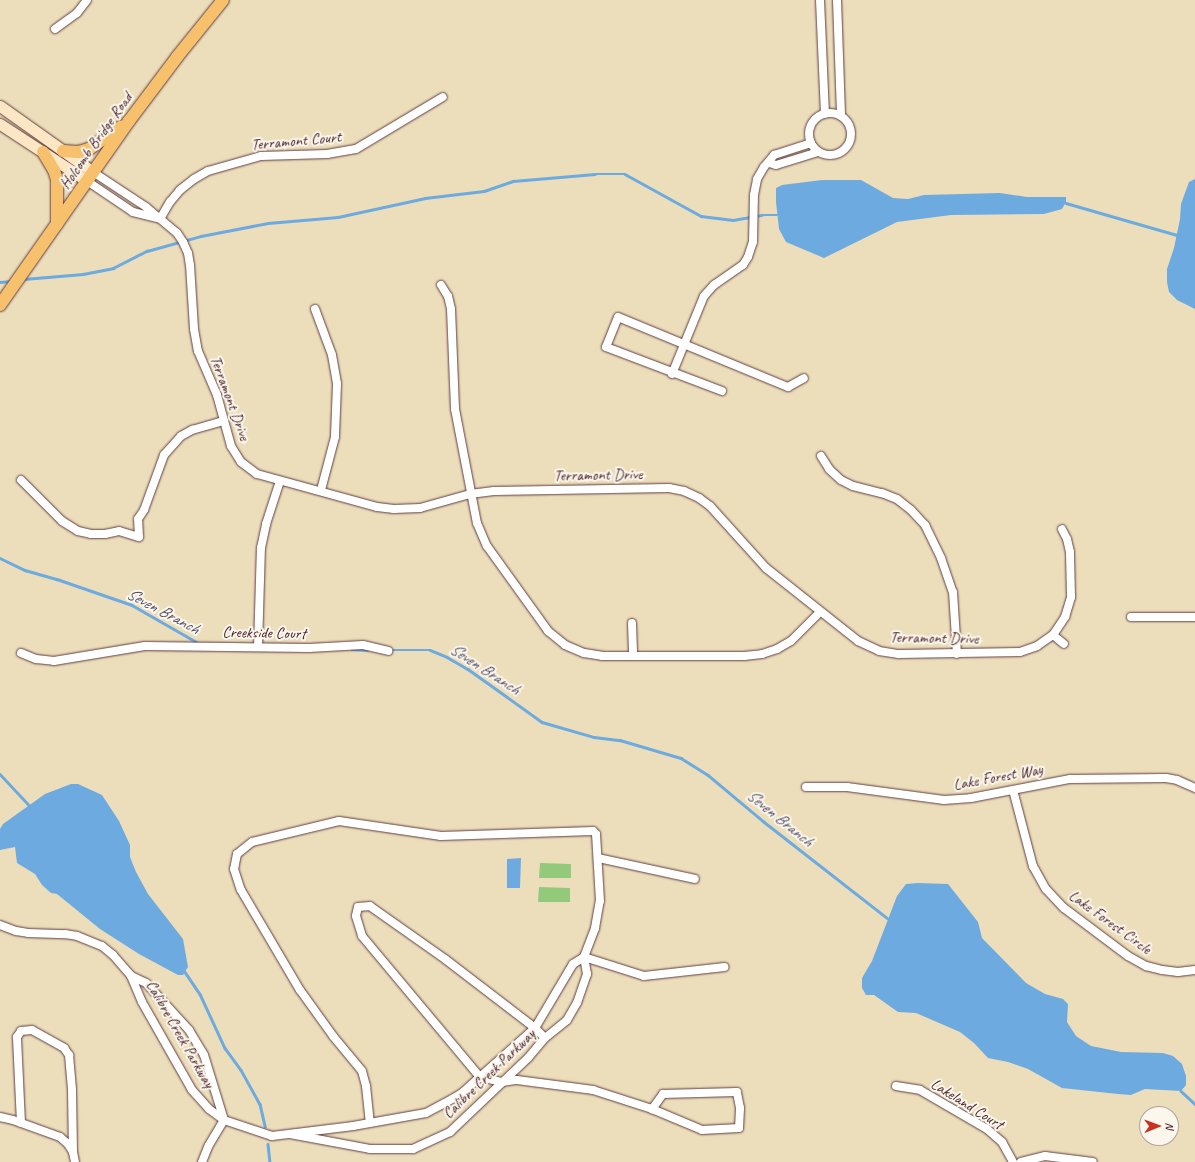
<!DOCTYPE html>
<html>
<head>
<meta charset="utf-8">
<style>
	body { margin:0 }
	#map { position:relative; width:1195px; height:1162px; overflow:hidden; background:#ecdebb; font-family:Caveat,sans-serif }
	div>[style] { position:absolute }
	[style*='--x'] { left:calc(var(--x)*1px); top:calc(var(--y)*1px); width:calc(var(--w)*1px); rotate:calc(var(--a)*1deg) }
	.green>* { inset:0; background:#93c97a }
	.water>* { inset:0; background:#6daadf }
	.stream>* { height:2.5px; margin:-1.25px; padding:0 1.25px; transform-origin:1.25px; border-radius:1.25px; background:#6daadf }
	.roads { filter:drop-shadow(0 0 1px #623c41) drop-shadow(0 0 1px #623c41) }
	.street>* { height:8px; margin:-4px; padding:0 4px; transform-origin:4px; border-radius:4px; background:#fff }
	.street>.ring { margin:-4px; padding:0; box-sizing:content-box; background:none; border:8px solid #fff; border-radius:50% }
	.secondary>* { height:11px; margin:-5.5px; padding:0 5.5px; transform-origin:5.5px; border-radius:5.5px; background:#fce6c4 }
	.primary>* { height:12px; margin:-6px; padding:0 6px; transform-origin:6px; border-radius:6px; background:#f7c06c }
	span { translate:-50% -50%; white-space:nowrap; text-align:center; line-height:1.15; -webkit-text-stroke:4px #fbf7ec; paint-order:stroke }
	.street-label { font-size:16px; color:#4a1f2b }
	.water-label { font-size:17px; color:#56506a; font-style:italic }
	.north { position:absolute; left:1139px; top:1106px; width:40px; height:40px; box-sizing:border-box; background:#fbf7ec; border:1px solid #b4a19f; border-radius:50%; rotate:89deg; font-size:11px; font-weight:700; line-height:16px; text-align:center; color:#4a1f2b }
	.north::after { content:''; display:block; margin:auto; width:14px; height:18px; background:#c8321e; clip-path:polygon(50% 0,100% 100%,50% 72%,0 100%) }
</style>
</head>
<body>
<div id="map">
	<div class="green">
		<div style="clip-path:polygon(540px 863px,571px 864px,571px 878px,539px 878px)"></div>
		<div style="clip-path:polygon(539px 887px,570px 888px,570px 902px,538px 902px)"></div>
	</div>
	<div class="water">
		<div style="clip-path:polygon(1195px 179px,1195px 309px,1177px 300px,1169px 292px,1167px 282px,1167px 269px,1174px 248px,1180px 219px,1181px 204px,1189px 182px)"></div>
		<div style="clip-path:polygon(822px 180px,861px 180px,893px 198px,908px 199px,924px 195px,1000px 193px,1027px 197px,1066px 197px,1066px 202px,1062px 209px,1044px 214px,951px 215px,897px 222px,824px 258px,786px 242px,779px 229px,776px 202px,776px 188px,782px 185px)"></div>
		<div style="clip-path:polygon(71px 784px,78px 784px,102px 795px,119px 821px,130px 845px,130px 857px,136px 872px,148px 894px,183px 939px,188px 967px,183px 975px,178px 975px,139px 954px,100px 929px,57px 894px,51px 893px,42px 885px,35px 874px,17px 863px,15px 847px,0 850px,0 829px,3px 824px,45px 794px)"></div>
		<div style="clip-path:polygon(521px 858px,520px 888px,507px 888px,507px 859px)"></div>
		<div style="clip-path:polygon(918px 883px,948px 884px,978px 922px,982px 938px,1026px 983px,1045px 994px,1063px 999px,1068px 1004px,1067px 1022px,1076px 1036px,1091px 1046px,1121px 1052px,1163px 1053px,1173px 1056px,1182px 1064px,1186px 1076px,1186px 1085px,1181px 1091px,1145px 1089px,1131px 1095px,1118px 1094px,1062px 1088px,1028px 1069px,1008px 1062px,988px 1058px,974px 1043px,960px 1032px,916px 1013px,898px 1012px,874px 995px,866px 995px,862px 988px,862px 978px,872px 961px,897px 896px,906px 884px)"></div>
	</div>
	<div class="stream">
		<div style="--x:1066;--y:203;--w:116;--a:16.1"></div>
		<div style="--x:24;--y:279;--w:59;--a:-4.8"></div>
		<div style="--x:83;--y:274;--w:31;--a:-11"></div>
		<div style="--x:113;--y:268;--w:38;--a:-27"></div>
		<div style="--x:147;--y:251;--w:56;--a:-15.5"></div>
		<div style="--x:201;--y:236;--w:68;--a:-11"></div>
		<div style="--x:268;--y:223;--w:70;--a:-4.9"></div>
		<div style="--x:338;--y:217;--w:89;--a:-12.3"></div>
		<div style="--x:425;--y:198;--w:59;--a:-6.8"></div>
		<div style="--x:484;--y:191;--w:31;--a:-19"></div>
		<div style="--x:513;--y:181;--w:82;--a:-4.9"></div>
		<div style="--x:595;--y:174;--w:30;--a:0"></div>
		<div style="--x:625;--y:174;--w:87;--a:28.9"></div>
		<div style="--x:701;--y:216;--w:32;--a:7"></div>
		<div style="--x:733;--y:220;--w:29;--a:-10"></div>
		<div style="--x:762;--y:215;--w:15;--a:0"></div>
		<div style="--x:0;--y:282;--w:11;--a:-5"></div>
		<div style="--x:0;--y:558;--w:28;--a:26"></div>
		<div style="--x:25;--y:570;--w:33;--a:16"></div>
		<div style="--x:57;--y:579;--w:79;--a:19.1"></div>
		<div style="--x:132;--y:605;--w:78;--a:29.8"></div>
		<div style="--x:352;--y:649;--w:15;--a:4"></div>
		<div style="--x:390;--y:650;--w:40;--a:0"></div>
		<div style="--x:430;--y:650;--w:18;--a:22"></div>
		<div style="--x:447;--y:657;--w:24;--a:30"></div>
		<div style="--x:468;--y:669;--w:91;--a:35.6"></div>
		<div style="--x:542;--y:722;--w:54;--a:16.1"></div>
		<div style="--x:594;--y:737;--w:26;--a:7"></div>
		<div style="--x:620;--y:740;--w:64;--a:16.4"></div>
		<div style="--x:681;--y:758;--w:32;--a:32"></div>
		<div style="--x:708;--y:775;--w:72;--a:39.9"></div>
		<div style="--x:763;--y:821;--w:157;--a:38"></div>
		<div style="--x:0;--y:774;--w:42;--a:46.9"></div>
		<div style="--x:185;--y:972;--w:27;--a:56"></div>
		<div style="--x:200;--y:994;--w:60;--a:65.2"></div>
		<div style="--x:225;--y:1048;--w:27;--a:54"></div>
		<div style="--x:241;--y:1070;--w:39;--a:61"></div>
		<div style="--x:260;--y:1104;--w:23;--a:77"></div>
		<div style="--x:1181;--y:1091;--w:19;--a:43"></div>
		<div style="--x:268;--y:1144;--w:18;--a:84"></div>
	</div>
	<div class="roads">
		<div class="street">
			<div style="--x:820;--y:0;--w:114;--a:87.5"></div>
			<div style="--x:837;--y:0;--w:116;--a:88"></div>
			<div style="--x:55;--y:29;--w:27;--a:-36"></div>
			<div style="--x:77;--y:13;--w:16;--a:-52"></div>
			<div class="ring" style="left:809px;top:113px;width:34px;height:34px"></div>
			<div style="--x:769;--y:163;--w:7;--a:16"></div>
			<div style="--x:776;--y:165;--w:44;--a:-17.2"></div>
			<div style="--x:93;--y:172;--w:64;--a:33.4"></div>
			<div style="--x:146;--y:207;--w:40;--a:40"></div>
			<div style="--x:177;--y:233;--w:11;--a:56"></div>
			<div style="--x:183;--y:242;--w:12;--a:66"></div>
			<div style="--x:188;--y:253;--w:12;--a:81"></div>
			<div style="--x:190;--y:265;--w:64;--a:86.4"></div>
			<div style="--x:194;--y:329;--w:22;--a:80"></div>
			<div style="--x:198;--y:351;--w:48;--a:66.6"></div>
			<div style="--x:217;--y:395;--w:53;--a:74.6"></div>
			<div style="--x:231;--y:446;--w:19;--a:58"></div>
			<div style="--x:241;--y:462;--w:20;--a:37"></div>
			<div style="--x:257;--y:474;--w:124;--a:15.4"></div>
			<div style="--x:377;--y:507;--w:17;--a:7"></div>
			<div style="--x:394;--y:509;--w:26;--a:-2"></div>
			<div style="--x:420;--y:508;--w:52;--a:-15.6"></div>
			<div style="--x:470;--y:494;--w:24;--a:-7"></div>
			<div style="--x:494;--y:491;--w:175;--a:-1"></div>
			<div style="--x:669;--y:488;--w:15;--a:11"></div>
			<div style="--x:684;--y:491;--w:17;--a:25"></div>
			<div style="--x:699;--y:498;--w:14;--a:36"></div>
			<div style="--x:710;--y:506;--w:84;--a:47.9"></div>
			<div style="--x:766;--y:568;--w:117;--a:38.4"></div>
			<div style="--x:858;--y:641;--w:23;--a:25"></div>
			<div style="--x:879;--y:651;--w:20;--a:9"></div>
			<div style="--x:899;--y:654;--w:121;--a:-0.9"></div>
			<div style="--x:1020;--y:652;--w:18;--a:-19"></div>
			<div style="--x:1037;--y:646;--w:19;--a:-35"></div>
			<div style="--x:1053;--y:635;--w:22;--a:-56"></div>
			<div style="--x:1065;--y:617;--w:21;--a:-73"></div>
			<div style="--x:1071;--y:597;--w:45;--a:-91.3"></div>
			<div style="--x:1070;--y:552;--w:13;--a:-103"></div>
			<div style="--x:1067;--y:539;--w:11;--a:-117"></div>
			<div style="--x:87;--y:181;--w:55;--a:34"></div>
			<div style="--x:133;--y:212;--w:25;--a:14"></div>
			<div style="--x:160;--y:219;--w:20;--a:-60"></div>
			<div style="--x:170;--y:202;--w:16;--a:-50"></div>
			<div style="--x:180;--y:190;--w:18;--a:-38"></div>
			<div style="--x:194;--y:179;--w:16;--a:-30"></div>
			<div style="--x:208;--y:171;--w:55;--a:-15.8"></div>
			<div style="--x:261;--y:156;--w:66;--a:-1.7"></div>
			<div style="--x:327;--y:154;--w:29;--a:-10"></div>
			<div style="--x:356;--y:149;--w:101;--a:-30.9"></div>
			<div style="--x:441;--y:285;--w:13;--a:58"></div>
			<div style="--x:448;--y:296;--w:13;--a:77"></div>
			<div style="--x:451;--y:309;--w:100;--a:87.7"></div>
			<div style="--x:455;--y:409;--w:116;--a:79.1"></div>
			<div style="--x:477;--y:523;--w:25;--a:67"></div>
			<div style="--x:487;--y:546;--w:105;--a:54.3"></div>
			<div style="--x:548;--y:631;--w:22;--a:39"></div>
			<div style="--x:565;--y:645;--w:21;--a:23"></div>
			<div style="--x:584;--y:653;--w:18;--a:9"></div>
			<div style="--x:602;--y:656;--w:142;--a:0"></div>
			<div style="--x:744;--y:656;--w:18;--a:-6"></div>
			<div style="--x:762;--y:654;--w:16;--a:-18"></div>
			<div style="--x:777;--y:649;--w:16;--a:-30"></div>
			<div style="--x:791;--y:641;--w:41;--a:-45"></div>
			<div style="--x:315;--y:309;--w:49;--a:69.7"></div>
			<div style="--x:332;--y:355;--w:29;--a:80"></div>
			<div style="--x:337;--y:384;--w:53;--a:92.2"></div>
			<div style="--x:335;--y:437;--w:55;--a:104.8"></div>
			<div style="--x:672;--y:374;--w:84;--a:-67.7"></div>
			<div style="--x:704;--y:296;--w:15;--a:-48"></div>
			<div style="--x:714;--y:285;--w:35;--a:-35"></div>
			<div style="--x:743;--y:265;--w:9;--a:-58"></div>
			<div style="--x:748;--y:257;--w:16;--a:-72"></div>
			<div style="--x:753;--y:242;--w:47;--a:-88.8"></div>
			<div style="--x:754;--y:195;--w:16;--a:-79"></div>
			<div style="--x:757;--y:179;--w:14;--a:-60"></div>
			<div style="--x:764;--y:167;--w:16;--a:-50"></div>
			<div style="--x:774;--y:155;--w:39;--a:-18"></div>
			<div style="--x:722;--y:391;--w:124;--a:-159.2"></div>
			<div style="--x:606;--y:347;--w:32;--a:-68"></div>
			<div style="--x:618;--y:317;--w:184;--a:22.4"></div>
			<div style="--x:788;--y:387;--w:18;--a:-29"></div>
			<div style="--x:821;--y:456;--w:15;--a:58"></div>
			<div style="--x:829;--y:469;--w:16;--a:43"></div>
			<div style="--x:841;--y:480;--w:13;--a:27"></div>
			<div style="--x:853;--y:486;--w:30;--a:14"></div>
			<div style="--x:882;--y:493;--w:16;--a:22"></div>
			<div style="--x:897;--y:499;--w:18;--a:38"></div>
			<div style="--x:911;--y:510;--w:21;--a:47"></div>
			<div style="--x:925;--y:525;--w:37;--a:64"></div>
			<div style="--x:941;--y:558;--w:36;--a:71"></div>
			<div style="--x:953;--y:592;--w:62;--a:86.3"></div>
			<div style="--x:21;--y:480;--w:58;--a:45"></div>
			<div style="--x:62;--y:521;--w:19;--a:32"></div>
			<div style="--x:78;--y:531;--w:13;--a:13"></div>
			<div style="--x:91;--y:534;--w:14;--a:0"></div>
			<div style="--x:105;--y:534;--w:14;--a:-12"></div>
			<div style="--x:119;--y:531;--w:21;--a:17"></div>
			<div style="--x:139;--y:537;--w:18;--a:-93"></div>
			<div style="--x:138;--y:519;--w:11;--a:-56"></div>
			<div style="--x:144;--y:510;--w:59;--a:-70"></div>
			<div style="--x:164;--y:455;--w:25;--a:-48"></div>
			<div style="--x:181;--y:436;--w:13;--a:-29"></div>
			<div style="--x:192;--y:430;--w:33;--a:-16"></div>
			<div style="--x:1131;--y:617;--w:64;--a:0"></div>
			<div style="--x:632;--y:623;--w:33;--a:88"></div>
			<div style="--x:1053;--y:635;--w:14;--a:39"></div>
			<div style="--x:258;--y:647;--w:99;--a:-88.3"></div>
			<div style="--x:261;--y:548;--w:25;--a:-78"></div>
			<div style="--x:266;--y:524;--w:45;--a:-72"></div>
			<div style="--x:21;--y:653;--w:16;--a:22"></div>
			<div style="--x:36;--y:659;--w:18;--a:6"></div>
			<div style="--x:54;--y:661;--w:92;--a:-9.4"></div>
			<div style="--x:145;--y:646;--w:164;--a:0.7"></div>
			<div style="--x:309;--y:648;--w:54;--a:-3.2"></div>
			<div style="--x:363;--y:645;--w:26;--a:13"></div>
			<div style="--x:806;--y:787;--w:41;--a:0"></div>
			<div style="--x:847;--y:787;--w:98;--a:7.6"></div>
			<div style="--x:944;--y:800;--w:27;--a:-4"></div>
			<div style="--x:971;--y:798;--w:101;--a:-10.9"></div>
			<div style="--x:1070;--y:779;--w:96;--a:-0.6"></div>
			<div style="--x:1166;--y:778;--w:11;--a:10"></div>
			<div style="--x:1177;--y:780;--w:20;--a:24"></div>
			<div style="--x:1013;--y:790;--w:79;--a:75.3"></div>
			<div style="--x:1033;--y:866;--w:26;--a:61"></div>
			<div style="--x:1046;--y:889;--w:26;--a:47"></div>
			<div style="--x:1064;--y:908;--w:80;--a:36.9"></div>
			<div style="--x:1128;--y:956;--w:21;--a:29"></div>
			<div style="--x:1146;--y:966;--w:16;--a:14"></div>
			<div style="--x:1162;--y:970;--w:16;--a:7"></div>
			<div style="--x:1178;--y:972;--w:17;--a:-7"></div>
			<div style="--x:598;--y:858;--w:99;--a:12.2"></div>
			<div style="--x:0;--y:925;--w:17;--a:21"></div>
			<div style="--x:16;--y:931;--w:12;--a:9"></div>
			<div style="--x:28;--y:933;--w:37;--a:2"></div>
			<div style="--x:65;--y:934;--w:12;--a:9"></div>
			<div style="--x:77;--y:936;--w:27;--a:22"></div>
			<div style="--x:102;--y:946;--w:14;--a:39"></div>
			<div style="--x:113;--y:955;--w:28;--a:49"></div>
			<div style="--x:131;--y:976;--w:28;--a:67"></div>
			<div style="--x:142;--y:1002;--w:101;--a:60.4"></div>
			<div style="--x:192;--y:1090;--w:25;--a:48"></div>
			<div style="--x:209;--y:1109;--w:19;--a:36"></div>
			<div style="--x:224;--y:1120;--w:51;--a:18.4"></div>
			<div style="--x:272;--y:1136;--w:82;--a:-7"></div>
			<div style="--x:353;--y:1126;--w:74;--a:-10.1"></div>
			<div style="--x:426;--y:1113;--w:21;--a:-28"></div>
			<div style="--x:445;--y:1103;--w:20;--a:-30"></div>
			<div style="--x:462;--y:1093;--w:98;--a:-41.7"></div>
			<div style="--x:535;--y:1028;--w:74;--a:-59.3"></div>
			<div style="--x:573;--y:964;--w:13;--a:-32"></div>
			<div style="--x:584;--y:957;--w:63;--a:17.6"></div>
			<div style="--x:644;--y:976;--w:81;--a:-6.4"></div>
			<div style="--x:131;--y:976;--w:17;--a:25"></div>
			<div style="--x:146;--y:983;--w:64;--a:47.5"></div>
			<div style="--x:189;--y:1030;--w:29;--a:59"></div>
			<div style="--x:204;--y:1055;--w:68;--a:72.9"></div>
			<div style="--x:545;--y:1038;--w:14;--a:-135"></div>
			<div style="--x:535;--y:1028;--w:113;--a:-142.5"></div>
			<div style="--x:445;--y:959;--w:92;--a:-144.8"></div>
			<div style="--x:370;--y:906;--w:12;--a:175"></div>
			<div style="--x:358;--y:907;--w:9;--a:103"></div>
			<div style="--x:356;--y:916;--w:21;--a:73"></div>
			<div style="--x:362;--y:936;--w:184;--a:50.1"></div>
			<div style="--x:480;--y:1077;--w:23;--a:13"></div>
			<div style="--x:502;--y:1082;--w:15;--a:-8"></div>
			<div style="--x:517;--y:1080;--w:77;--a:7.5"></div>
			<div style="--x:593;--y:1090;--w:62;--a:17.9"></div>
			<div style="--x:652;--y:1109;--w:54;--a:22.8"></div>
			<div style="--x:702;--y:1130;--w:37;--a:-3"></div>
			<div style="--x:739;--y:1128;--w:20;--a:-87"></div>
			<div style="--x:740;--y:1108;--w:16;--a:-101"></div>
			<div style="--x:737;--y:1092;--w:74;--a:178.5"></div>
			<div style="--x:663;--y:1094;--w:19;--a:126"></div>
			<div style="--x:896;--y:1086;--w:24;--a:9"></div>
			<div style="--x:920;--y:1090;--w:78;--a:30.2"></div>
			<div style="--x:987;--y:1129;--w:20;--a:41"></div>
			<div style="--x:1002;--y:1142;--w:23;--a:61"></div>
			<div style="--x:0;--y:1117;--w:13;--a:13"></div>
			<div style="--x:13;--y:1120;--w:50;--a:19.9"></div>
			<div style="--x:60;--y:1137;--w:11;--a:41"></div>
			<div style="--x:68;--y:1144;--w:9;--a:58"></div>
			<div style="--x:73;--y:1152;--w:10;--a:79"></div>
			<div style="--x:21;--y:1123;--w:86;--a:-92.7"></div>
			<div style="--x:17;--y:1037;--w:7;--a:-56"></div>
			<div style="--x:21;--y:1031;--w:11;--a:-5"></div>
			<div style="--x:32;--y:1030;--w:37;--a:29"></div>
			<div style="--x:64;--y:1048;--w:9;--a:54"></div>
			<div style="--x:69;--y:1055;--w:35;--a:85"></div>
			<div style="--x:72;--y:1090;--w:62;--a:89.1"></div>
			<div style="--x:290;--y:1134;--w:81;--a:10.6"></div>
			<div style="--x:370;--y:1149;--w:43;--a:0"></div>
			<div style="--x:413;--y:1149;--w:41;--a:-24.7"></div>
			<div style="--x:450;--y:1132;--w:108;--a:-43.5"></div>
			<div style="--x:528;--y:1058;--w:26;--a:-50"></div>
			<div style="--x:545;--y:1038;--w:28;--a:-39"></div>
			<div style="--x:567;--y:1020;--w:20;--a:-60"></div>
			<div style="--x:577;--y:1003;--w:31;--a:-71"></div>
			<div style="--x:587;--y:974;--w:17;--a:-100"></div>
			<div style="--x:584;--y:957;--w:31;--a:-69"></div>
			<div style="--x:595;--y:928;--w:27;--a:-80"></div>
			<div style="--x:600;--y:901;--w:67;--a:-93.4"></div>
			<div style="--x:596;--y:834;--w:4;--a:-135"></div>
			<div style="--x:593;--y:831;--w:152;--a:178.1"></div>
			<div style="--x:441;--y:836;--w:103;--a:-171.6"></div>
			<div style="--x:339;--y:821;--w:89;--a:166.4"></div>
			<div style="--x:252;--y:842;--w:19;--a:141"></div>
			<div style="--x:237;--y:854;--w:15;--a:101"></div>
			<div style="--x:234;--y:869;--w:22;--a:72"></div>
			<div style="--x:241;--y:890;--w:116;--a:59.5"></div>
			<div style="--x:300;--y:990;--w:57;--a:54.3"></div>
			<div style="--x:333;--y:1036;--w:45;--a:50.4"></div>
			<div style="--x:362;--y:1071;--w:16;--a:75"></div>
			<div style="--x:366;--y:1086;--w:37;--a:84"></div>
			<div style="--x:202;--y:1162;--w:18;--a:-68"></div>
			<div style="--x:209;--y:1145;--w:29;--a:-59"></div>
			<div style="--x:1021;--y:1162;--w:25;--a:-14"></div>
			<div style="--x:1045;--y:1156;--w:48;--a:7.1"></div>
		</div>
		<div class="secondary">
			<div style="--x:0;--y:106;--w:114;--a:35.4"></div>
			<div style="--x:0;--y:124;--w:104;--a:33.2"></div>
		</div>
		<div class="primary">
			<div style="--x:63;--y:151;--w:15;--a:4"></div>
			<div style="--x:78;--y:152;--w:11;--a:-15"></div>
			<div style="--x:89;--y:149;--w:39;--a:-35"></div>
			<div style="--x:43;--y:152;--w:21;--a:59"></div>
			<div style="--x:54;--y:170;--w:10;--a:73"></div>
			<div style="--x:57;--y:180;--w:44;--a:90"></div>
			<div style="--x:0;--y:305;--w:225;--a:-55"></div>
			<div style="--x:129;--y:121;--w:80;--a:-53.1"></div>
			<div style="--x:177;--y:57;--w:73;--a:-51.1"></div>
		</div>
	</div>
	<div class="street-label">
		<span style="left:96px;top:141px;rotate:-55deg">Holcomb Bridge Road</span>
		<span style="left:296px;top:141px;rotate:-5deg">Terramont Court</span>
		<span style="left:230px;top:398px;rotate:70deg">Terramont Drive</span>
		<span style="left:598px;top:475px;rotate:-1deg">Terramont Drive</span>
		<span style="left:264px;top:633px;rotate:1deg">Creekside Court</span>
		<span style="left:934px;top:638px;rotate:1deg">Terramont Drive</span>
		<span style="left:998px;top:777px;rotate:-10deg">Lake Forest Way</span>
		<span style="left:1110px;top:922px;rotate:36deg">Lake Forest Circle</span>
		<span style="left:180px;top:1034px;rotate:60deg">Calibre Creek Parkway</span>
		<span style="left:489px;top:1074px;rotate:-44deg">Calibre Creek Parkway</span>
		<span style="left:967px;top:1104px;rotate:32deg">Lakeland Court</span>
	</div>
	<div class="water-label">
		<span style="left:163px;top:611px;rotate:28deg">Seven Branch</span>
		<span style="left:485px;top:669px;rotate:33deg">Seven Branch</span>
		<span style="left:780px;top:818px;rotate:39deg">Seven Branch</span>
	</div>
	<div class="north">N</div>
</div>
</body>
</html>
